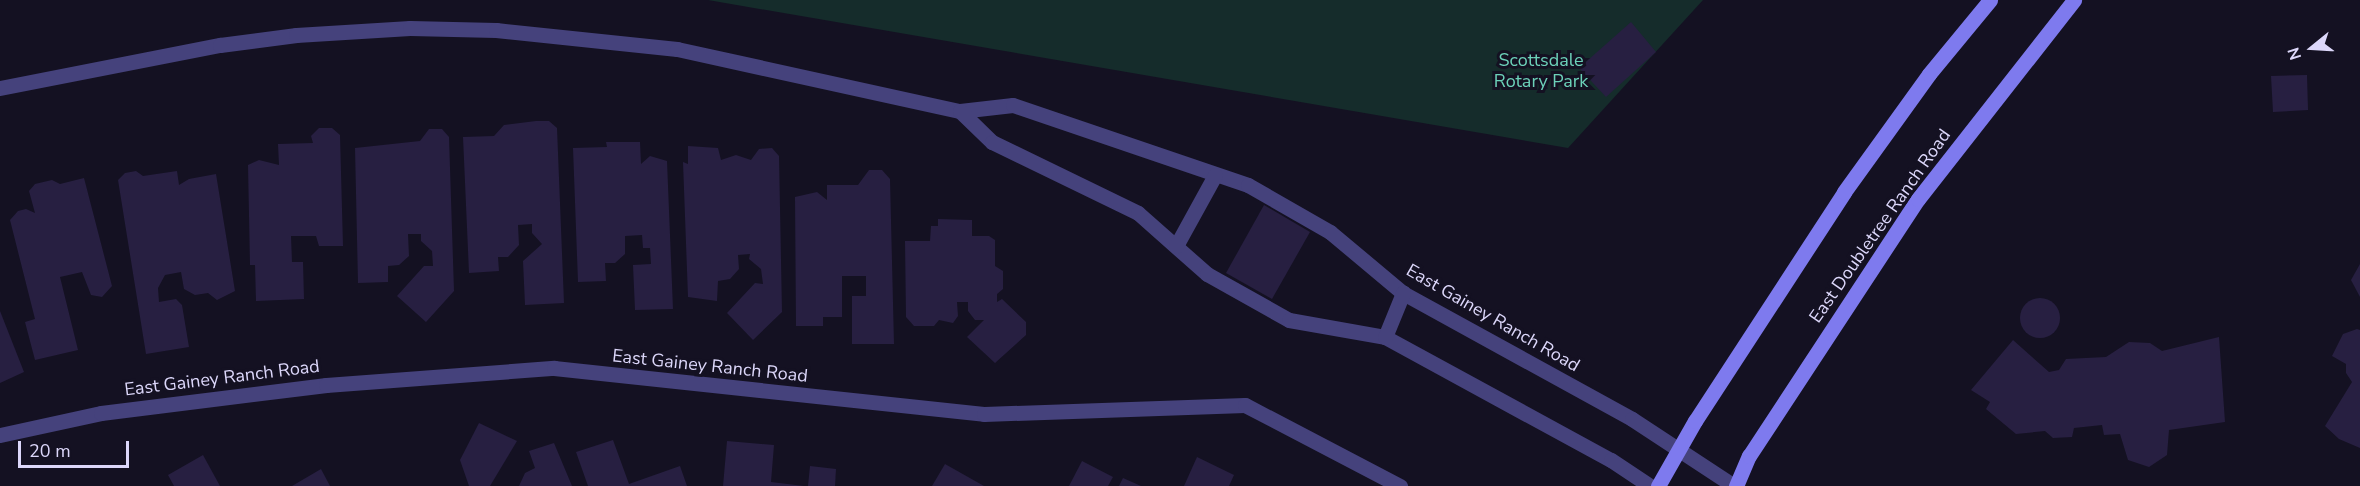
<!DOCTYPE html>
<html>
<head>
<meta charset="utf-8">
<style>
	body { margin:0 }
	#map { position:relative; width:2360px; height:486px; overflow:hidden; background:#141122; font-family:"Nunito Sans",sans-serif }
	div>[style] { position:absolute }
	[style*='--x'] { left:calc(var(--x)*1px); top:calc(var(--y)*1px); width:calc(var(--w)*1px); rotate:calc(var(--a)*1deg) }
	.green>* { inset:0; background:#152c2b }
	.building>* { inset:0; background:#271f41 }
	.round { border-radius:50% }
	.minor>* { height:15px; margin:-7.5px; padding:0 7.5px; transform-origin:7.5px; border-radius:7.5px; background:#45427c }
	.secondary>* { height:15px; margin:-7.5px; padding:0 7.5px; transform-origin:7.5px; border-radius:7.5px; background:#7e7aee }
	span { translate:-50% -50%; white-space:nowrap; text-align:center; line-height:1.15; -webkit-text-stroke:6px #141122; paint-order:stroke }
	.park-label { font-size:18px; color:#6cd1b9 }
	.street-label { font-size:18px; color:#dcd7fa }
	.north { position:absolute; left:2282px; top:18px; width:60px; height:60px; -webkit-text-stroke:4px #141122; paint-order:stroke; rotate:252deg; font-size:16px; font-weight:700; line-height:24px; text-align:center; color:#dcd7fa }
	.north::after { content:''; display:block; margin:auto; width:21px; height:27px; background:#dcd7fa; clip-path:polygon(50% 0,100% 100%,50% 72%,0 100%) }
	.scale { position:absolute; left:18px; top:441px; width:111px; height:27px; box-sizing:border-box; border:3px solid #dcd7fa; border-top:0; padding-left:8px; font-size:18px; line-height:21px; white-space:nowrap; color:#dcd7fa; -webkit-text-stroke:4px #141122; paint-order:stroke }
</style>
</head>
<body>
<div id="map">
	<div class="green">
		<div style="clip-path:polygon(708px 0,1703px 0,1568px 148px)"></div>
	</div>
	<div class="building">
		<div style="clip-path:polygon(1631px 22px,1656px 52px,1606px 97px,1579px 68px)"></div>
		<div style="clip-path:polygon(2307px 75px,2308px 110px,2273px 112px,2271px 76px)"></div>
		<div style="clip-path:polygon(536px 121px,549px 121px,557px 128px,564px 303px,525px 305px,523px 261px,542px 244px,532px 233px,532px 224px,518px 225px,519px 245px,508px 257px,498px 257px,499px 271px,469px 273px,463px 137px,494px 136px,504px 125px)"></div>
		<div style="clip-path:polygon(319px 128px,332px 128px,340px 135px,343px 246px,319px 246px,316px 236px,291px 236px,292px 262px,303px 262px,304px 299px,256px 301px,255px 265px,250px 265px,248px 165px,259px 160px,279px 165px,278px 144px,313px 143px,311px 136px)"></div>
		<div style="clip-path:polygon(429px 129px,442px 129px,449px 137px,454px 291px,426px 322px,397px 296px,424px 266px,433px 266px,432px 251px,421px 241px,421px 234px,408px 234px,409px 256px,399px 265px,388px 266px,388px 282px,358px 283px,355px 148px,420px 141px)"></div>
		<div style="clip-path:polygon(606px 142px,640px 142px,641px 164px,650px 156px,667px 161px,673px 309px,635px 310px,633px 265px,651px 264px,650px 248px,643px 248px,642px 235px,625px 236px,625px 254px,615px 263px,605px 263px,606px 281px,578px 282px,573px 148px,607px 147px)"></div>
		<div style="clip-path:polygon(688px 146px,718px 148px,721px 160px,736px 155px,751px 160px,759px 149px,772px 148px,779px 156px,782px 312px,753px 340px,727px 313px,755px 283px,763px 284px,761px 269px,749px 259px,750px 254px,738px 255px,739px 269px,730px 279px,718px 281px,717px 301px,688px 297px,683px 162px,688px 164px)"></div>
		<div style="clip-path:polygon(869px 170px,882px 170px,890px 179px,894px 344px,852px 344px,852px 296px,866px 296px,866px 276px,842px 276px,842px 317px,823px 317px,823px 326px,796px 326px,795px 197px,817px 192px,827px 200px,827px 185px,858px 185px)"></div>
		<div style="clip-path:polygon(136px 171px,143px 176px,177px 171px,179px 185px,189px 179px,216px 174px,235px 291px,217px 300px,208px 293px,195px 295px,184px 289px,181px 272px,165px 275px,158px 288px,159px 302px,176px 299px,182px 305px,189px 347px,146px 354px,118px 180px,125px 173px)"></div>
		<div style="clip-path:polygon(84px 178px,112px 286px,102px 297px,91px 295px,82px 272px,60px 277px,78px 350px,35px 360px,25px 322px,35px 319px,10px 220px,18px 211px,26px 209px,35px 213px,29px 191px,35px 184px,52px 180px,60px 184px)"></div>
		<div style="clip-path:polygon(1264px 205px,1310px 232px,1272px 299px,1226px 273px)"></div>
		<div style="clip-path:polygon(938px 219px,972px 220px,972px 236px,989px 236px,995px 240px,995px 266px,1003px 271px,1003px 289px,997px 294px,997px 302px,1002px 299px,1026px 322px,1026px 335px,995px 363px,967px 337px,984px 320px,975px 320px,968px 311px,968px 302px,957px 302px,958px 316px,953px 323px,939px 320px,934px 326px,914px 326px,906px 317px,905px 241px,930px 241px,931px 226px,938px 226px)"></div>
		<div style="clip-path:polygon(2360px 264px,2360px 297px,2351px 280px)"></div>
		<div class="round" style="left:2020px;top:298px;width:40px;height:40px"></div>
		<div style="clip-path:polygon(0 311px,24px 372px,0 383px)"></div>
		<div style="clip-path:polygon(2357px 329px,2360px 330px,2360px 448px,2339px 439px,2325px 426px,2352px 382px,2346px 373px,2346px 364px,2332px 356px,2343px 334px)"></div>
		<div style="clip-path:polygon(2219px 337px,2225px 422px,2169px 430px,2167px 455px,2149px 467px,2128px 460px,2120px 434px,2104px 435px,2102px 425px,2074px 428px,2072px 437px,2053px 438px,2045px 431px,2016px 434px,1986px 409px,1990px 402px,1971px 390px,2013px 340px,2049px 372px,2059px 370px,2066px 359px,2106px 357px,2129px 342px,2150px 343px,2162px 351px)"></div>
		<div style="clip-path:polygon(479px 423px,517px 441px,490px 486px,469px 486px,460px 460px)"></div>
		<div style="clip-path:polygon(613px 440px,629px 484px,680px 466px,687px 486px,588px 486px,576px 452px)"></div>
		<div style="clip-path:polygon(727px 441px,774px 445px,771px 482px,804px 486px,723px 486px)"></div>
		<div style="clip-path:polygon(554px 443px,572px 486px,519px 486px,525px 473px,535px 468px,529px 451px)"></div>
		<div style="clip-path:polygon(203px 455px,220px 486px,174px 486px,168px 475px)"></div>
		<div style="clip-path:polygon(1197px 457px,1234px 475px,1229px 486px,1184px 486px)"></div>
		<div style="clip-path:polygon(1082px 461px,1113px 477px,1108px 486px,1069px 486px)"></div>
		<div style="clip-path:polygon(945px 464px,984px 486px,932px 486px)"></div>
		<div style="clip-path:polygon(810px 466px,836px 469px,835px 486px,808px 486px)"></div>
		<div style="clip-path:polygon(321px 469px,330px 486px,292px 486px)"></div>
		<div style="clip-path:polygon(1123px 478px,1141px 486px,1119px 486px)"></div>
	</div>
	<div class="minor">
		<div style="--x:0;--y:88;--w:224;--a:-11.1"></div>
		<div style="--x:220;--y:45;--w:77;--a:-7.5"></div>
		<div style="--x:296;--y:35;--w:114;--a:-3.5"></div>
		<div style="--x:410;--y:28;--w:86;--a:1.3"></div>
		<div style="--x:496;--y:30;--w:182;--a:6"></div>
		<div style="--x:677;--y:49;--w:290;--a:12.4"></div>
		<div style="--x:960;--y:111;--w:53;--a:-6.5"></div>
		<div style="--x:1013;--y:105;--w:248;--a:18.8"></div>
		<div style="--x:1248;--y:185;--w:95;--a:29.8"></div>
		<div style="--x:1330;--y:232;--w:95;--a:39.9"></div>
		<div style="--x:1403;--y:293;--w:261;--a:28.8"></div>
		<div style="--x:1632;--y:419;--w:122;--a:33.3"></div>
		<div style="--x:960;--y:111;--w:45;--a:44.1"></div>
		<div style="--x:992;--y:142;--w:162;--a:25.9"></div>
		<div style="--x:1138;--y:213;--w:92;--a:41.5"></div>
		<div style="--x:1207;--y:274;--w:94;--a:29.3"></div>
		<div style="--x:1289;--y:320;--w:97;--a:10"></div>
		<div style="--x:1385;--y:337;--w:257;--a:28.6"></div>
		<div style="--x:1611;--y:460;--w:47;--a:33.7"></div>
		<div style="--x:1176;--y:246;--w:81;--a:-61.2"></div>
		<div style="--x:1385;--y:337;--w:48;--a:-67.8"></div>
		<div style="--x:0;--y:435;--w:103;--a:-12.3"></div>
		<div style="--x:101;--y:413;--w:227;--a:-7.1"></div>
		<div style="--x:326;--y:385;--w:229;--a:-4.3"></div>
		<div style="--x:554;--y:368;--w:432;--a:6.1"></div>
		<div style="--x:984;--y:414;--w:261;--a:-2"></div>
		<div style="--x:1245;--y:405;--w:175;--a:27.6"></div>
	</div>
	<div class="secondary">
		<div style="--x:1658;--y:486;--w:75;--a:-60.4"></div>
		<div style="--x:1695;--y:421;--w:273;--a:-56.9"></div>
		<div style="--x:1844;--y:192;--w:145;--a:-54.2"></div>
		<div style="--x:1929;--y:74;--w:96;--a:-50.5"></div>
		<div style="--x:1736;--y:486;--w:33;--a:-67"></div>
		<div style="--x:1749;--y:456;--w:308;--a:-56.7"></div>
		<div style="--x:1918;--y:199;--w:253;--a:-51.9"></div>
	</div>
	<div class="park-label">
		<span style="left:1541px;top:71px">Scottsdale<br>Rotary Park</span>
	</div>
	<div class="street-label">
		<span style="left:1880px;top:226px;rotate:-55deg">East Doubletree Ranch Road</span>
		<span style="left:1493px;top:318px;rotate:30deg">East Gainey Ranch Road</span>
		<span style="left:710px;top:366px;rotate:6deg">East Gainey Ranch Road</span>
		<span style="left:222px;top:378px;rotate:-7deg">East Gainey Ranch Road</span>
	</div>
	<div class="north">N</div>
	<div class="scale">20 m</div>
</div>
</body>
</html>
